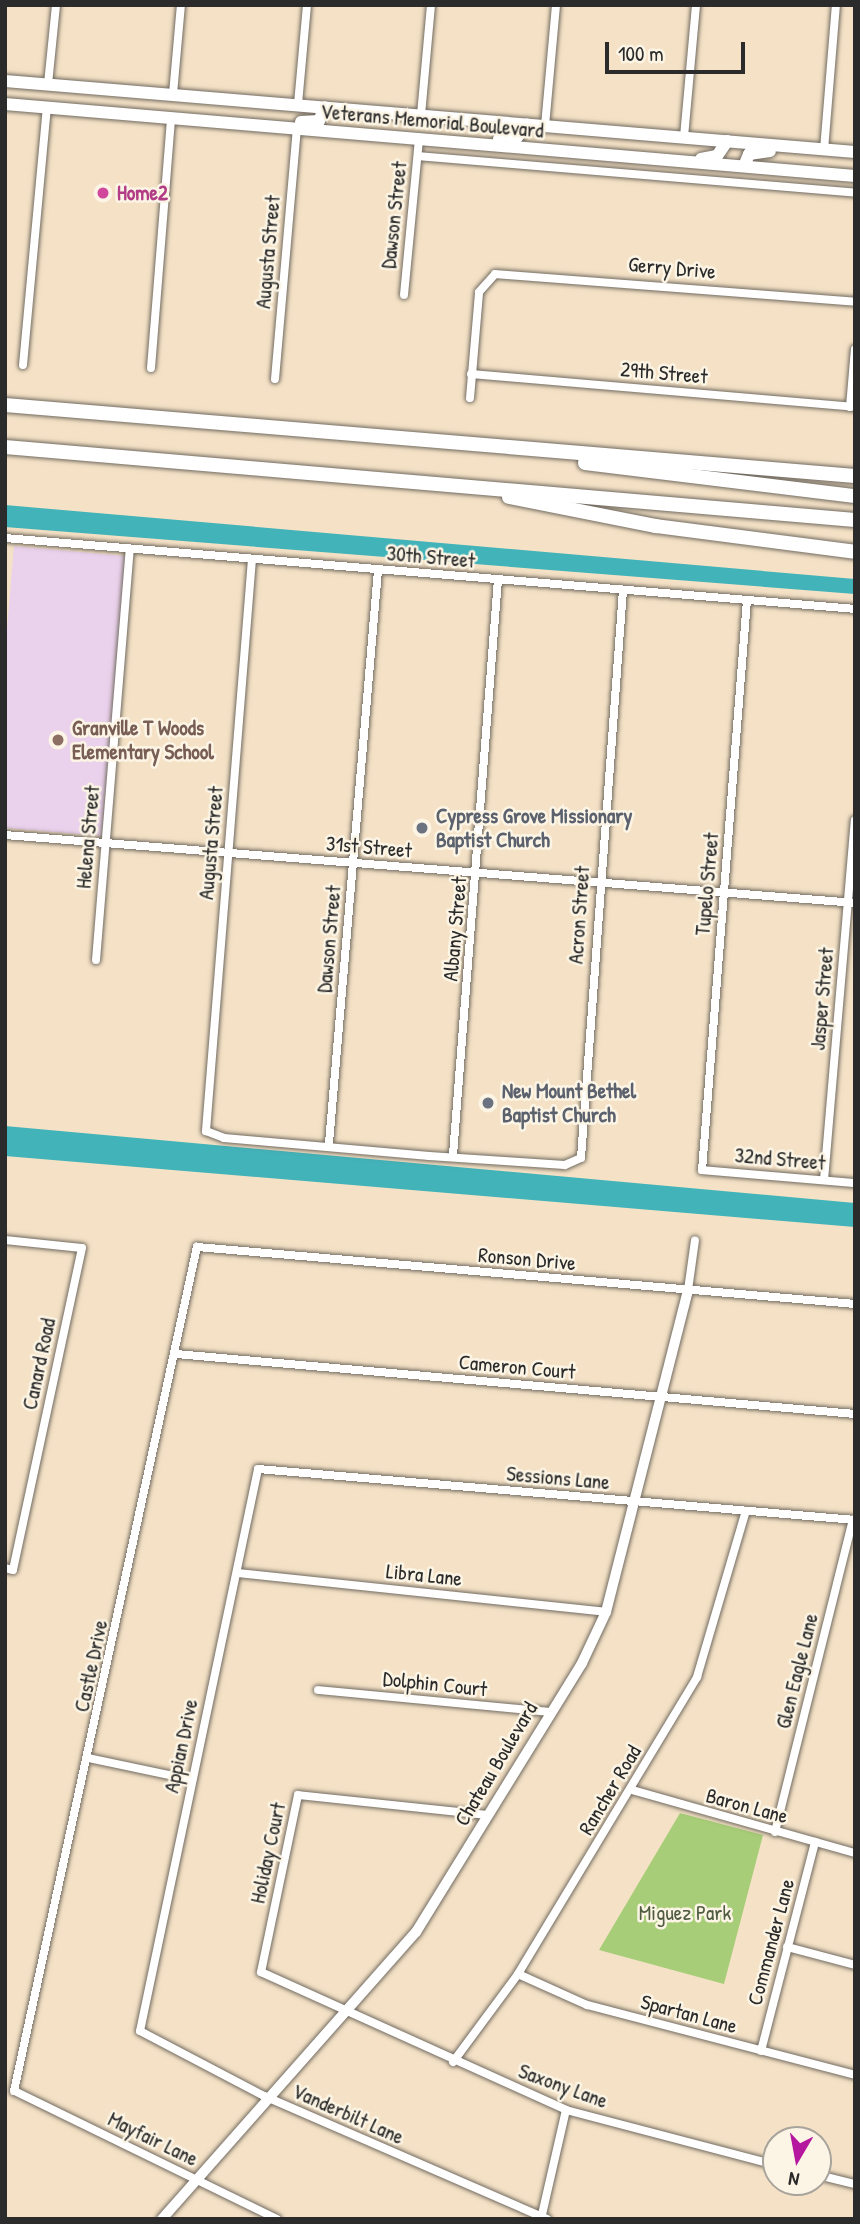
<!DOCTYPE html>
<html>
<head>
<meta charset="utf-8">
<style>
	body { margin:0 }
	#map { position:relative; width:860px; height:2224px; overflow:hidden; background:#f5e2c6; font-family:"Patrick Hand",sans-serif }
	div>[style] { position:absolute }
	[style*='--x'] { left:calc(var(--x)*1px); top:calc(var(--y)*1px); width:calc(var(--w)*1px); rotate:calc(var(--a)*1deg) }
	.built>* { inset:0; background:#ead1ec }
	.green>* { inset:0; background:#a7cd78 }
	.water>* { inset:0; background:#42b3b9 }
	.roads { filter:drop-shadow(0 0 2px #726b61) drop-shadow(0 0 2px #726b61) }
	.street>* { height:8px; margin:-4px; padding:0 4px; transform-origin:4px; border-radius:4px; background:#fff }
	.secondary>* { height:10px; margin:-5px; padding:0 5px; transform-origin:5px; border-radius:5px; background:#fff }
	.primary>* { height:12px; margin:-6px; padding:0 6px; transform-origin:6px; border-radius:6px; background:#fff }
	.highway>* { height:14px; margin:-7px; padding:0 7px; transform-origin:7px; border-radius:7px; background:#fff }
	.dots>* { width:19px; height:19px; translate:-50% -50%; box-sizing:border-box; border:4px solid #fcf5e5; border-radius:50% }
	span { translate:-50% -50%; white-space:nowrap; text-align:center; line-height:1.15; -webkit-text-stroke:5px #fcf5e5; paint-order:stroke }
	.street-label { font-size:21px; color:#2b2b2b }
	.hotel-label { font-size:21px; color:#b23c85; font-weight:700 }
	.left { translate:0 -50%; text-align:left }
	.education-label { font-size:21px; color:#785e54; font-weight:700 }
	.worship-label { font-size:21px; color:#5b616d; font-weight:700 }
	.park-label { font-size:21px; color:#505c42 }
	.frame { position:absolute; inset:0; border:7px solid #2b2b2b; pointer-events:none }
	.north { position:absolute; left:762px; top:2126px; width:70px; height:70px; box-sizing:border-box; background:#fcf5e5; border:2px solid #a8a49b; border-radius:50%; rotate:190deg; font-size:19px; font-weight:700; line-height:28px; text-align:center; color:#2b2b2b }
	.north::after { content:''; display:block; margin:auto; width:24px; height:32px; background:#b5179e; clip-path:polygon(50% 0,100% 100%,50% 72%,0 100%) }
	.scale { position:absolute; left:605px; top:42px; width:140px; height:32px; box-sizing:border-box; border:4px solid #2b2b2b; border-top:0; padding-left:9px; font-size:21px; line-height:24px; white-space:nowrap; color:#2b2b2b; -webkit-text-stroke:5px #fcf5e5; paint-order:stroke }
</style>
</head>
<body>
<div id="map">
	<div class="built">
		<div style="clip-path:polygon(14px 546px,126px 556px,102px 836px,5px 828px,5px 652px)"></div>
	</div>
	<div class="green">
		<div style="clip-path:polygon(680px 1813px,763px 1835px,724px 1984px,599px 1950px)"></div>
	</div>
	<div class="water">
		<div style="clip-path:polygon(5px 505px,855px 579px,855px 594px,5px 527px)"></div>
		<div style="clip-path:polygon(5px 1126px,855px 1203px,855px 1227px,5px 1156px)"></div>
	</div>
	<div class="roads">
		<div class="street">
			<div style="--x:48;--y:84;--w:79;--a:-84.2"></div>
			<div style="--x:173;--y:94;--w:89;--a:-84.9"></div>
			<div style="--x:298;--y:104;--w:99;--a:-84.8"></div>
			<div style="--x:421;--y:115;--w:110;--a:-84.8"></div>
			<div style="--x:545;--y:126;--w:121;--a:-84.8"></div>
			<div style="--x:684;--y:137;--w:133;--a:-84.8"></div>
			<div style="--x:824;--y:150;--w:145;--a:-85.3"></div>
			<div style="--x:418;--y:156;--w:439;--a:4.8"></div>
			<div style="--x:404;--y:295;--w:158;--a:-84.5"></div>
			<div style="--x:23;--y:365;--w:259;--a:-84.7"></div>
			<div style="--x:151;--y:368;--w:250;--a:-85.4"></div>
			<div style="--x:471;--y:374;--w:385;--a:4.9"></div>
			<div style="--x:275;--y:379;--w:251;--a:-85"></div>
			<div style="--x:470;--y:398;--w:106;--a:-85.1"></div>
			<div style="--x:479;--y:292;--w:24;--a:-48"></div>
			<div style="--x:495;--y:274;--w:361;--a:4.4"></div>
			<div style="--x:850;--y:407;--w:58;--a:-85.1"></div>
			<div style="--x:5;--y:538;--w:853;--a:4.77"></div>
			<div style="--x:252;--y:559;--w:574;--a:94.6"></div>
			<div style="--x:206;--y:1131;--w:19;--a:21"></div>
			<div style="--x:224;--y:1138;--w:206;--a:5"></div>
			<div style="--x:429;--y:1156;--w:136;--a:3.8"></div>
			<div style="--x:565;--y:1165;--w:17;--a:-24"></div>
			<div style="--x:581;--y:1158;--w:570;--a:-85.77"></div>
			<div style="--x:747;--y:600;--w:572;--a:94.51"></div>
			<div style="--x:702;--y:1170;--w:154;--a:4.9"></div>
			<div style="--x:5;--y:835;--w:853;--a:4.57"></div>
			<div style="--x:96;--y:960;--w:412;--a:-85.3"></div>
			<div style="--x:329;--y:1143;--w:575;--a:-85.11"></div>
			<div style="--x:453;--y:1155;--w:577;--a:-85.53"></div>
			<div style="--x:824;--y:1180;--w:361;--a:-85.1"></div>
			<div style="--x:5;--y:1240;--w:77;--a:5.9"></div>
			<div style="--x:82;--y:1248;--w:329;--a:102.1"></div>
			<div style="--x:13;--y:1570;--w:8;--a:-166"></div>
			<div style="--x:688;--y:1290;--w:50;--a:-82"></div>
			<div style="--x:176;--y:1354;--w:682;--a:5.05"></div>
			<div style="--x:237;--y:1573;--w:371;--a:6"></div>
			<div style="--x:318;--y:1690;--w:232;--a:5.4"></div>
			<div style="--x:88;--y:1758;--w:106;--a:11.9"></div>
			<div style="--x:632;--y:1790;--w:232;--a:15.8"></div>
			<div style="--x:488;--y:1815;--w:191;--a:-174"></div>
			<div style="--x:298;--y:1795;--w:181;--a:101.8"></div>
			<div style="--x:261;--y:1972;--w:335;--a:24.3"></div>
			<div style="--x:566;--y:2110;--w:217;--a:14.7"></div>
			<div style="--x:775;--y:1832;--w:322;--a:-76"></div>
			<div style="--x:787;--y:1947;--w:70;--a:14.8"></div>
			<div style="--x:518;--y:1974;--w:76;--a:24.2"></div>
			<div style="--x:587;--y:2005;--w:277;--a:14.6"></div>
			<div style="--x:761;--y:2051;--w:216;--a:-75.5"></div>
			<div style="--x:453;--y:2062;--w:109;--a:-53.5"></div>
			<div style="--x:518;--y:1974;--w:347;--a:-58.9"></div>
			<div style="--x:697;--y:1677;--w:173;--a:-73.6"></div>
			<div style="--x:818;--y:2175;--w:38;--a:14"></div>
			<div style="--x:277;--y:2219;--w:292;--a:-154"></div>
			<div style="--x:14;--y:2091;--w:864;--a:-77.77"></div>
			<div style="--x:197;--y:1247;--w:660;--a:4.95"></div>
			<div style="--x:541;--y:2219;--w:112;--a:-77.1"></div>
			<div style="--x:547;--y:2219;--w:309;--a:-156.5"></div>
			<div style="--x:264;--y:2096;--w:140;--a:-152.3"></div>
			<div style="--x:140;--y:2031;--w:574;--a:-78.14"></div>
			<div style="--x:258;--y:1469;--w:599;--a:4.88"></div>
		</div>
		<div class="secondary">
			<div style="--x:162;--y:2219;--w:383;--a:-48.5"></div>
			<div style="--x:416;--y:1932;--w:316;--a:-58.3"></div>
			<div style="--x:582;--y:1663;--w:56;--a:-64.8"></div>
			<div style="--x:606;--y:1612;--w:332;--a:-75.7"></div>
		</div>
		<div class="primary">
			<div style="--x:5;--y:81;--w:853;--a:4.77"></div>
			<div style="--x:5;--y:104;--w:853;--a:4.84"></div>
			<div style="--x:301;--y:122;--w:18;--a:-3"></div>
			<div style="--x:319;--y:121;--w:15;--a:-67"></div>
			<div style="--x:499;--y:139;--w:18;--a:-6"></div>
			<div style="--x:517;--y:137;--w:16;--a:-52"></div>
			<div style="--x:701;--y:159;--w:16;--a:-11"></div>
			<div style="--x:717;--y:156;--w:18;--a:-56"></div>
			<div style="--x:744;--y:166;--w:13;--a:-67"></div>
			<div style="--x:749;--y:154;--w:21;--a:-8"></div>
		</div>
		<div class="highway">
			<div style="--x:5;--y:405;--w:853;--a:4.77"></div>
			<div style="--x:5;--y:447;--w:853;--a:4.91"></div>
			<div style="--x:585;--y:463;--w:272;--a:7"></div>
			<div style="--x:509;--y:497;--w:150;--a:11.2"></div>
			<div style="--x:656;--y:526;--w:201;--a:7.4"></div>
		</div>
	</div>
	<div class="dots">
		<div style="left:103px;top:193px;background:#d1479c"></div>
		<div style="left:58px;top:740px;background:#8d6e63"></div>
		<div style="left:422px;top:828px;background:#6b7280"></div>
		<div style="left:488px;top:1103px;background:#6b7280"></div>
	</div>
	<div class="street-label">
		<span style="left:432px;top:121px;rotate:5deg">Veterans Memorial Boulevard</span>
		<span style="left:394px;top:215px;rotate:-84deg">Dawson Street</span>
		<span style="left:268px;top:252px;rotate:-85deg">Augusta Street</span>
		<span style="left:672px;top:268px;rotate:5deg">Gerry Drive</span>
		<span style="left:664px;top:373px;rotate:5deg">29th Street</span>
		<span style="left:431px;top:557px;rotate:5deg">30th Street</span>
		<span style="left:88px;top:837px;rotate:-85deg">Helena Street</span>
		<span style="left:211px;top:843px;rotate:-85deg">Augusta Street</span>
		<span style="left:369px;top:847px;rotate:5deg">31st Street</span>
		<span style="left:707px;top:884px;rotate:-85deg">Tupelo Street</span>
		<span style="left:579px;top:915px;rotate:-86deg">Acron Street</span>
		<span style="left:455px;top:929px;rotate:-85deg">Albany Street</span>
		<span style="left:329px;top:939px;rotate:-85deg">Dawson Street</span>
		<span style="left:822px;top:999px;rotate:-85deg">Jasper Street</span>
		<span style="left:780px;top:1159px;rotate:5deg">32nd Street</span>
		<span style="left:527px;top:1259px;rotate:5deg">Ronson Drive</span>
		<span style="left:39px;top:1364px;rotate:-78deg">Canard Road</span>
		<span style="left:517px;top:1367px;rotate:5deg">Cameron Court</span>
		<span style="left:558px;top:1478px;rotate:5deg">Sessions Lane</span>
		<span style="left:424px;top:1575px;rotate:6deg">Libra Lane</span>
		<span style="left:91px;top:1666px;rotate:-78deg">Castle Drive</span>
		<span style="left:797px;top:1671px;rotate:-76deg">Glen Eagle Lane</span>
		<span style="left:435px;top:1684px;rotate:6deg">Dolphin Court</span>
		<span style="left:181px;top:1746px;rotate:-78deg">Appian Drive</span>
		<span style="left:496px;top:1764px;rotate:-59deg">Chateau Boulevard</span>
		<span style="left:610px;top:1790px;rotate:-59deg">Rancher Road</span>
		<span style="left:747px;top:1806px;rotate:15deg">Baron Lane</span>
		<span style="left:268px;top:1853px;rotate:-78deg">Holiday Court</span>
		<span style="left:771px;top:1942px;rotate:-75deg">Commander Lane</span>
		<span style="left:689px;top:2014px;rotate:15deg">Spartan Lane</span>
		<span style="left:563px;top:2086px;rotate:20deg">Saxony Lane</span>
		<span style="left:348px;top:2114px;rotate:24deg">Vanderbilt Lane</span>
		<span style="left:153px;top:2139px;rotate:26deg">Mayfair Lane</span>
	</div>
	<div class="hotel-label">
		<span class="left" style="left:117px;top:193px">Home2</span>
	</div>
	<div class="education-label">
		<span class="left" style="left:72px;top:740px">Granville T Woods<br>Elementary School</span>
	</div>
	<div class="worship-label">
		<span class="left" style="left:436px;top:828px">Cypress Grove Missionary<br>Baptist Church</span>
		<span class="left" style="left:502px;top:1103px">New Mount Bethel<br>Baptist Church</span>
	</div>
	<div class="park-label">
		<span style="left:685px;top:1913px">Miguez Park</span>
	</div>
	<div class="frame"></div>
	<div class="north">N</div>
	<div class="scale">100 m</div>
</div>
</body>
</html>
